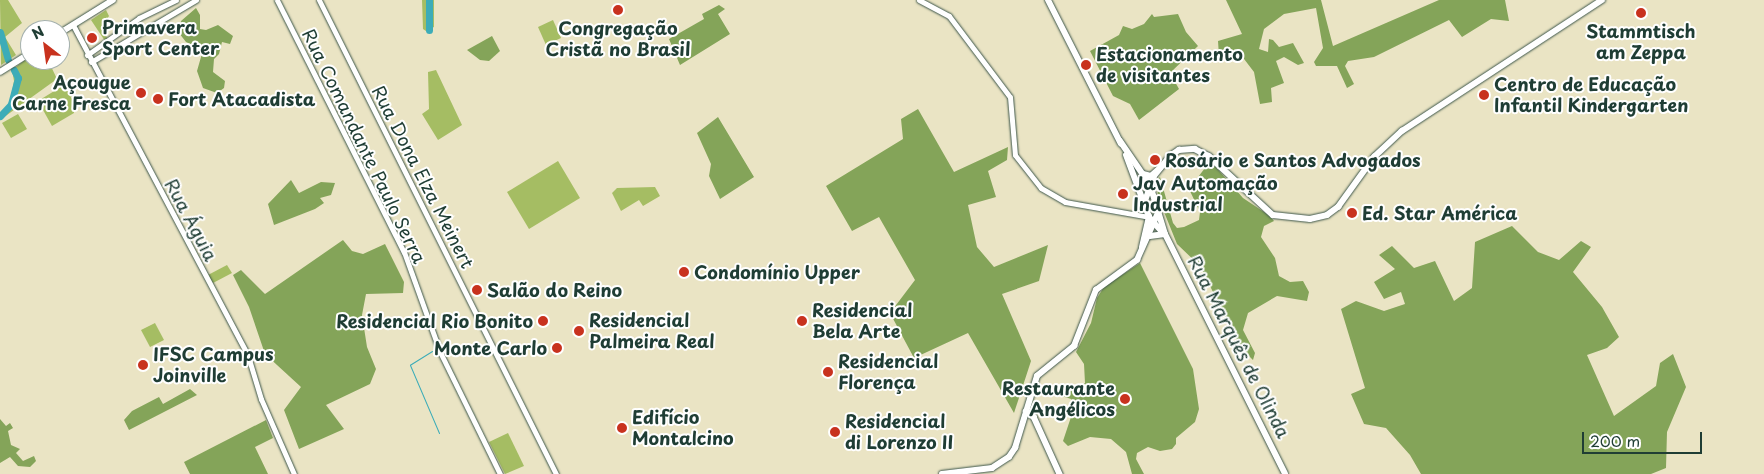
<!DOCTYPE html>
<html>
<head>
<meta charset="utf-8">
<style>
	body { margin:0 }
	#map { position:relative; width:1764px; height:474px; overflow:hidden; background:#eae4c4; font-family:"Playpen Sans",sans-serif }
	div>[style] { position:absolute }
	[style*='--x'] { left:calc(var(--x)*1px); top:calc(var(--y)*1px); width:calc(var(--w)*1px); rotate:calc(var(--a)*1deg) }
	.green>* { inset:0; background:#a5bd63 }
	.forest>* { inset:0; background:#84a459 }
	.stream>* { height:1px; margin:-0.5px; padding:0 0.5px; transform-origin:0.5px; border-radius:0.5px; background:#3cacb8 }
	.river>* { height:7px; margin:-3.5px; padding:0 3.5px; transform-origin:3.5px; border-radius:3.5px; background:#3cacb8 }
	.roads { filter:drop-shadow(0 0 1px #3d564a) drop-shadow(0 0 1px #3d564a) }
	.tertiary>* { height:5px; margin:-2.5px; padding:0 2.5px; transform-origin:2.5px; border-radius:2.5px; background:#fff }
	.secondary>* { height:5.5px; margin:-2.75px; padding:0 2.75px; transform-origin:2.75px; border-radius:2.75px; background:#fff }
	.primary>* { height:6px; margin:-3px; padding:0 3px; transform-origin:3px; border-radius:3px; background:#fff }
	.dots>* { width:14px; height:14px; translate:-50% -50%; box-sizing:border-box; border:2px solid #fff; border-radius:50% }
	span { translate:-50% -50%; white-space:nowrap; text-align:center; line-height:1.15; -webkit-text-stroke:4px #fff; paint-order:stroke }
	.poi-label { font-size:18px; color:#1f3d34; font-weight:700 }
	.left { translate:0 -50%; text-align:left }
	.right { translate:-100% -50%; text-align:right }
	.street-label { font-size:18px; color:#1f3d34 }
	.north { position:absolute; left:20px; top:20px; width:50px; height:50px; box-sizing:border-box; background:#fff; border:1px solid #a5b1ae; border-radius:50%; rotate:330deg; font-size:14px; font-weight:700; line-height:20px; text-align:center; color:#1f3d34 }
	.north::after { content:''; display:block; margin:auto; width:18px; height:22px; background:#c8321e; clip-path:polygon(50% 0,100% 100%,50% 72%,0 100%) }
	.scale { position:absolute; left:1582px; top:432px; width:120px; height:22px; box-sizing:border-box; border:2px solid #1f3d34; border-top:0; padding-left:6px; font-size:15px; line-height:18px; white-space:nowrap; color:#1f3d34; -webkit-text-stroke:4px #fff; paint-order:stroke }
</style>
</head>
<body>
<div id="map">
	<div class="green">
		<div style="clip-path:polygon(0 0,8px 0,22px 23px,5px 37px,16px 55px,1px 65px)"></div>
		<div style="clip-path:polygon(422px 0,434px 0,434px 27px,426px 31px,423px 29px)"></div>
		<div style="clip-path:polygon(106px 10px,109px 16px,102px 27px,107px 38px,105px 41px,91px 20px)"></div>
		<div style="clip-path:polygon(553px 20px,561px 38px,546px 45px,538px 27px)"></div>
		<div style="clip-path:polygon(30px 56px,30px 60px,48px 60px,57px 79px,0 120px,0 114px,9px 107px,11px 97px,14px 81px,12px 70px)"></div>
		<div style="clip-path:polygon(436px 70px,462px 125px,438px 140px,422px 114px,429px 109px,428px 72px)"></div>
		<div style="clip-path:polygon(64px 85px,73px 101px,74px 113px,52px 126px,38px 101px)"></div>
		<div style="clip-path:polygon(18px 114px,27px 129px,11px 138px,2px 123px)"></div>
		<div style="clip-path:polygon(558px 161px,580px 198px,529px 229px,507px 192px)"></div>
		<div style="clip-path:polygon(655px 187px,660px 196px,643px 206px,639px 200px,621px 211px,612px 193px,617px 188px)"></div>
		<div style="clip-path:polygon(227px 265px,232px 273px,213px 283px,208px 275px)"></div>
		<div style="clip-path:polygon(155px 323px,164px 340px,150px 347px,141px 330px)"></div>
		<div style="clip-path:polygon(508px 433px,524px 466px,505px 474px,489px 442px)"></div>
	</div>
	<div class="forest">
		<div style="clip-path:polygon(1226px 0,1321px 0,1333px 46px,1439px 0,1505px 0,1509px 21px,1491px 19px,1462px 37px,1449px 20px,1374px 57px,1348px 61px,1345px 66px,1354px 84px,1347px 88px,1337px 66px,1316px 66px,1314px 62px,1323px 48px,1316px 8px,1284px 14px,1264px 29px,1259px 49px,1268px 52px,1269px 39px,1273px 40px,1279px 47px,1293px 43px,1304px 63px,1298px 65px,1284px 57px,1276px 61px,1284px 83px,1271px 88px,1272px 102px,1260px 104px,1254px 72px,1241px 55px,1219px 56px,1218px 41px,1242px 34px)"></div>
		<div style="clip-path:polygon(719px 5px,725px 9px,718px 14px,730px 34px,680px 65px,669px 39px,704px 19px,702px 14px)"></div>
		<div style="clip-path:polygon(196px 8px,200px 15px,200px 29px,206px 30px,218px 25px,233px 36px,230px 44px,222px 42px,219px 54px,214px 59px,213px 72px,225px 81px,224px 88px,217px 93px,203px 88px,197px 71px,203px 50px,186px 42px,179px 33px,181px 21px)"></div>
		<div style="clip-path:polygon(1152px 14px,1154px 17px,1178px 14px,1186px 32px,1198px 46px,1170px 73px,1179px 89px,1139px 120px,1130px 104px,1113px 96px,1090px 51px,1119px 35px,1123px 26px,1132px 29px,1144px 24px)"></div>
		<div style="clip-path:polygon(492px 36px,500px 51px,489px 61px,480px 60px,467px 50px)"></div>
		<div style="clip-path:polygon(918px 109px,954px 172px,1008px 147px,1007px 160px,988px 171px,996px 197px,968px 205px,977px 247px,994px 267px,1048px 245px,1039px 281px,1002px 294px,1031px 361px,1014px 413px,968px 333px,914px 358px,890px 313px,915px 280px,879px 217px,852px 231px,826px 186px,903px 139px,901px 119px)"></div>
		<div style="clip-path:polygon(718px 117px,754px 177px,720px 199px,709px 176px,711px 164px,697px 133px)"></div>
		<div style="clip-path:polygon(1208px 164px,1214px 165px,1243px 198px,1270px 216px,1274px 221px,1264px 226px,1261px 237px,1275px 258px,1279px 276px,1290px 282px,1303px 281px,1309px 292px,1307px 301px,1277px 296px,1248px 313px,1243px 330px,1255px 353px,1253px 360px,1241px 348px,1200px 266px,1177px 244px,1158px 197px,1157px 180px,1160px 177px,1173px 223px,1177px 228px,1184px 227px,1199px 220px,1200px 212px,1189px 189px)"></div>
		<div style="clip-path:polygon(291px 180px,299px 193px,321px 182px,335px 183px,331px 195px,320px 198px,324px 203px,315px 209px,274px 225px,268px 204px)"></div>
		<div style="clip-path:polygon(1512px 226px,1538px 252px,1559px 260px,1581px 241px,1591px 247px,1573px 272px,1602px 307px,1619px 337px,1607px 348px,1587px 355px,1614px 416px,1656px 386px,1660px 363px,1673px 354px,1686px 387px,1667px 432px,1666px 468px,1651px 474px,1421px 474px,1410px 455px,1386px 428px,1364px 424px,1351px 394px,1365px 388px,1341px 309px,1356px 301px,1384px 311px,1405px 304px,1401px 292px,1384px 299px,1374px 282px,1395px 269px,1379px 255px,1392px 246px,1414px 268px,1435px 261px,1454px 301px,1472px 288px,1475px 242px)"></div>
		<div style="clip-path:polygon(343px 240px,352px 251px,363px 254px,385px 244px,404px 282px,403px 293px,366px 294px,362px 315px,367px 347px,376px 369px,370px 384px,326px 405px,344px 429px,299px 449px,284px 410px,301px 387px,265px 354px,249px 307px,233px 275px,241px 270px,265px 294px)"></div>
		<div style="clip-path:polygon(1140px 263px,1193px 369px,1199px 409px,1195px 422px,1176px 438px,1176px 444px,1172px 449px,1160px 451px,1148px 447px,1137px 453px,1136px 459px,1144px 474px,1132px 474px,1126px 452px,1111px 439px,1090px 437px,1068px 446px,1063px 441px,1075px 405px,1071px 399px,1059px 395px,1057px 388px,1063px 384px,1074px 389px,1085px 383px,1084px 364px,1076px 352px,1091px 323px,1097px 298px,1104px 287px)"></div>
		<div style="clip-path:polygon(190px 389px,197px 395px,129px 430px,124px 420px,132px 411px,159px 397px,163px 404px)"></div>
		<div style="clip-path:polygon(0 419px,6px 426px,10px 423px,13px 428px,8px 431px,11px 445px,20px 449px,16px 453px,23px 461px,34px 456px,36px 461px,30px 467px,18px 466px,10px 457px,0 463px)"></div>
		<div style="clip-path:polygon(266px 420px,273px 438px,255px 447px,268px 474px,190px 474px,184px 462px)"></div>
	</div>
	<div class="stream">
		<div style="--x:432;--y:351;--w:26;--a:148"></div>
		<div style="--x:410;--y:365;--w:74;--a:66.9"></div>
	</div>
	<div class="river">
		<div style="--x:429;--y:0;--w:30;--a:90"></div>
		<div style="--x:0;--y:32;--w:29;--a:74"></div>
		<div style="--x:0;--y:116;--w:16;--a:-47"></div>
		<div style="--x:11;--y:104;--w:27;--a:-75"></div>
		<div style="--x:18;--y:78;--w:9;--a:-117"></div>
	</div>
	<div class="roads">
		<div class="tertiary">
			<div style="--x:277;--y:0;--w:282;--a:63.3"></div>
			<div style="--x:404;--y:252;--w:106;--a:70.2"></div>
			<div style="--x:440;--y:352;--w:136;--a:63.8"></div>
			<div style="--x:319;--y:0;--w:530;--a:63.43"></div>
			<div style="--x:919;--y:0;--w:34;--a:28"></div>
			<div style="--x:949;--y:16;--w:101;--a:53"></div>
			<div style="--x:1010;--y:97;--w:58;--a:85.1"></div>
			<div style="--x:1015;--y:155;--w:42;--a:51.8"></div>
			<div style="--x:1041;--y:188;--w:28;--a:30"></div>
			<div style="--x:1065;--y:202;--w:85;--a:10.1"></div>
			<div style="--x:73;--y:25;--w:374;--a:62.1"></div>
			<div style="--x:248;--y:356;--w:45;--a:73.2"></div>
			<div style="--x:261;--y:399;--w:82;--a:66.3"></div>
			<div style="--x:87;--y:55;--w:64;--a:-35.4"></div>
			<div style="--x:139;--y:18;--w:41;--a:-25.9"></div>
			<div style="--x:91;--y:62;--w:122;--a:-30.6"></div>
		</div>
		<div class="secondary">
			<div style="--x:60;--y:33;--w:62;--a:-31.9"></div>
			<div style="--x:0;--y:72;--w:36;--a:-32"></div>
			<div style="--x:1145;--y:201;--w:27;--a:-70"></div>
			<div style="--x:1154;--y:176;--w:26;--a:-51"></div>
			<div style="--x:1170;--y:156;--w:11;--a:-34"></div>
			<div style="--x:1179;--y:150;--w:16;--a:-4"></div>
			<div style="--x:1195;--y:149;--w:16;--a:27"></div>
			<div style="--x:1209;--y:156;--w:87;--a:42.7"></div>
			<div style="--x:1273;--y:215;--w:37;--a:6"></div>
			<div style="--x:1310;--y:219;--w:17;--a:-13"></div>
			<div style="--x:1327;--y:215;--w:14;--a:-36"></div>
			<div style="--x:1338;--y:207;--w:62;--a:-54.2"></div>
			<div style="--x:1374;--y:157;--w:38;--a:-43"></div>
			<div style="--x:1402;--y:131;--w:239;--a:-33.2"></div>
			<div style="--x:1142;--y:247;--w:31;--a:-77"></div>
			<div style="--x:1026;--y:411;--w:10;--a:37"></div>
			<div style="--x:1034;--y:417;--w:63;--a:65.5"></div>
			<div style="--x:942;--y:474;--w:50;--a:-6.8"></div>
			<div style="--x:992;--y:468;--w:20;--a:-33"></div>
			<div style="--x:1009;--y:457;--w:11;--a:-56"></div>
			<div style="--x:1015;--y:448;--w:75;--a:-73"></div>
			<div style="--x:1037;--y:376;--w:48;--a:-39"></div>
			<div style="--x:1074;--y:346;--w:60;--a:-68.6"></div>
			<div style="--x:1096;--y:290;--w:51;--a:-36.2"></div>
			<div style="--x:1137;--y:260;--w:51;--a:-65.9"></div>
		</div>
		<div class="primary">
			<div style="--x:1048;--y:0;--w:161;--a:63.1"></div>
			<div style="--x:1120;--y:141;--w:53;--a:55.7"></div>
			<div style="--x:1150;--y:185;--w:51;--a:73"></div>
			<div style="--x:1165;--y:234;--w:268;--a:63.4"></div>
			<div style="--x:1126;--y:155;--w:66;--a:69.6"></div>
			<div style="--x:1149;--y:217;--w:21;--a:49"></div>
			<div style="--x:1143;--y:174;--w:8;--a:14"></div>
			<div style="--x:1151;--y:176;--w:12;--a:-42"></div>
			<div style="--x:1150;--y:236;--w:15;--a:-8"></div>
		</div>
	</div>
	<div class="dots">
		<div style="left:618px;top:10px;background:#c8321e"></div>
		<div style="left:1641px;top:13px;background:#c8321e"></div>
		<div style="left:92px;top:38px;background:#c8321e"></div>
		<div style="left:1086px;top:65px;background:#c8321e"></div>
		<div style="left:141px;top:93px;background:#c8321e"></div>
		<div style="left:1484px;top:95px;background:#c8321e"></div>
		<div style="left:158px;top:99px;background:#c8321e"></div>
		<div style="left:1155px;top:160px;background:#c8321e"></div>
		<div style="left:1123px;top:194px;background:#c8321e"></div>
		<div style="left:1352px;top:213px;background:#c8321e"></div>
		<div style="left:684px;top:272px;background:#c8321e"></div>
		<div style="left:477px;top:290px;background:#c8321e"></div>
		<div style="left:543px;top:321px;background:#c8321e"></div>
		<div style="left:802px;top:321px;background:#c8321e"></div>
		<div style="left:579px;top:331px;background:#c8321e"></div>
		<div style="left:557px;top:348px;background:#c8321e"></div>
		<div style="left:143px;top:365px;background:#c8321e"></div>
		<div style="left:828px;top:372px;background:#c8321e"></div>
		<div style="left:1125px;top:399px;background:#c8321e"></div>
		<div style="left:622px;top:428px;background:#c8321e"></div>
		<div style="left:835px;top:432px;background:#c8321e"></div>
	</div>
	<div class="poi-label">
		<span class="left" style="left:102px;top:38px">Primavera<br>Sport Center</span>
		<span style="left:618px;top:39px">Congregação<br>Cristã no Brasil</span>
		<span style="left:1641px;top:42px">Stammtisch<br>am Zeppa</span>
		<span class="left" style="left:1096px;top:65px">Estacionamento<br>de visitantes</span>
		<span class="right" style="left:131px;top:93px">Açougue<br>Carne Fresca</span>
		<span class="left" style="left:1494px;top:95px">Centro de Educação<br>Infantil Kindergarten</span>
		<span class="left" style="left:168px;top:99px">Fort Atacadista</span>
		<span class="left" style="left:1165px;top:160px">Rosário e Santos Advogados</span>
		<span class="left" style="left:1133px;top:194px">Jav Automação<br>Industrial</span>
		<span class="left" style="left:1362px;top:213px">Ed. Star América</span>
		<span class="left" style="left:694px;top:272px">Condomínio Upper</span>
		<span class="left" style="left:487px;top:290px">Salão do Reino</span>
		<span class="left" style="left:812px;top:321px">Residencial<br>Bela Arte</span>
		<span class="right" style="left:533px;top:321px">Residencial Rio Bonito</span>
		<span class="left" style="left:589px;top:331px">Residencial<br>Palmeira Real</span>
		<span class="right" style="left:547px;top:348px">Monte Carlo</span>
		<span class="left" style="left:153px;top:365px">IFSC Campus<br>Joinville</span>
		<span class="left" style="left:838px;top:372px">Residencial<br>Florença</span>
		<span class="right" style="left:1115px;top:399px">Restaurante<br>Angélicos</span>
		<span class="left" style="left:632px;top:428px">Edifício<br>Montalcino</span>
		<span class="left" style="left:845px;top:432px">Residencial<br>di Lorenzo II</span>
	</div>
	<div class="street-label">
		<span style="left:364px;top:146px;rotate:64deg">Rua Comandante Paulo Serra</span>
		<span style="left:423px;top:177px;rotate:63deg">Rua Dona Elza Meinert</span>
		<span style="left:191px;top:220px;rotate:62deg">Rua Águia</span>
		<span style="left:1239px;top:347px;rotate:63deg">Rua Marquês de Olinda</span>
	</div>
	<div class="north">N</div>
	<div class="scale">200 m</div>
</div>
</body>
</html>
